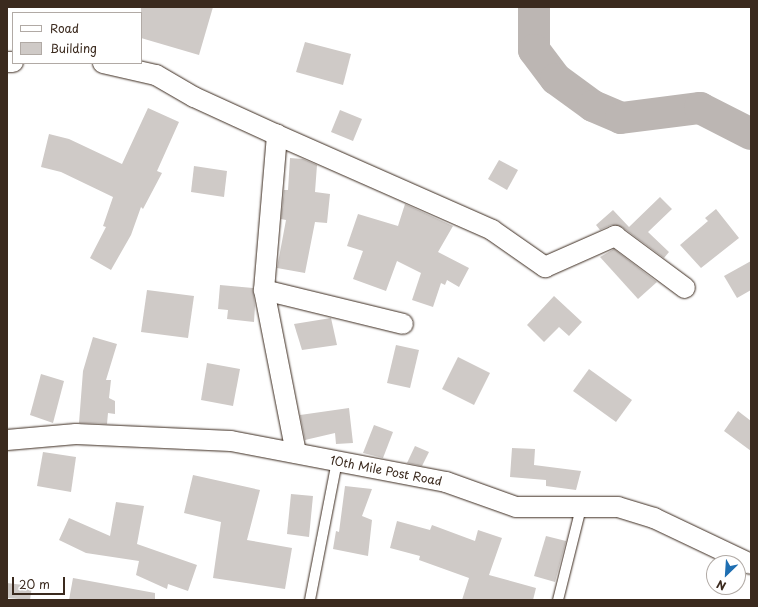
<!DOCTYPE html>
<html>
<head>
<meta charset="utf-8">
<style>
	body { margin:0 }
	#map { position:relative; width:758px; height:607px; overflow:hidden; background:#fff; font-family:"Playpen Sans",sans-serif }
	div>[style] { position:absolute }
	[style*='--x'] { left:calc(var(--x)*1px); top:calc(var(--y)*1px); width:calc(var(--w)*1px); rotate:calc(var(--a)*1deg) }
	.river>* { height:32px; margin:-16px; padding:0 16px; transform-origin:16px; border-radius:16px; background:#bcb6b3 }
	.building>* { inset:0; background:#cfcac7 }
	.roads { filter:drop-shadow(0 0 1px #3b2a1e) drop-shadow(0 0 1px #3b2a1e) }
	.service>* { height:10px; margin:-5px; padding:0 5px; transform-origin:5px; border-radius:5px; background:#fff }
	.minor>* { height:20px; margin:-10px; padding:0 10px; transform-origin:10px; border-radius:10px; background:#fff }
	span { translate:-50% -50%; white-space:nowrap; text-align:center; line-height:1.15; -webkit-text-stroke:4px #fff; paint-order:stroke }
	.street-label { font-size:12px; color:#3b2a1e }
	.frame { position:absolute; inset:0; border:8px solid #3b2a1e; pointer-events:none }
	.legend { position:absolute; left:12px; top:12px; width:130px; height:52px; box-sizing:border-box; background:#fff; border:1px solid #b1aaa5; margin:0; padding:5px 7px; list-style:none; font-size:12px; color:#3b2a1e }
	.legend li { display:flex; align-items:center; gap:8px; height:20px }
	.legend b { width:20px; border:1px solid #b1aaa5 }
	.north { position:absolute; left:706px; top:555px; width:40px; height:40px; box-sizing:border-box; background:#fff; border:1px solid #b1aaa5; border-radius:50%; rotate:205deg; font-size:11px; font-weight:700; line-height:16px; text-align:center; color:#3b2a1e }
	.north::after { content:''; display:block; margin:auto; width:14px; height:18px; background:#1f6fb2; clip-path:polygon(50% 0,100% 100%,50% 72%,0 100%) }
	.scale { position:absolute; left:12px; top:577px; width:53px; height:18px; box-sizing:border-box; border:2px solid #3b2a1e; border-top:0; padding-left:5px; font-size:12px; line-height:14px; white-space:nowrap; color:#3b2a1e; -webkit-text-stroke:3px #fff; paint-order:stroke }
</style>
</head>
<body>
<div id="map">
	<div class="river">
		<div style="--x:534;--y:7;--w:43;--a:90"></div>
		<div style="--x:534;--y:50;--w:36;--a:53"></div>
		<div style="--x:556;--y:79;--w:46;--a:36.1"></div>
		<div style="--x:593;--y:106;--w:30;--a:23"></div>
		<div style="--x:621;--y:118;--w:80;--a:-7.2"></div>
		<div style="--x:700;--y:108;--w:57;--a:27"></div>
	</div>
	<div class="building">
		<div style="clip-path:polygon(141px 7px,213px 7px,199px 55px,141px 38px)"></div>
		<div style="clip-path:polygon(305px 42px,351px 54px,343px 85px,296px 72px)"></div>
		<div style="clip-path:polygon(148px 108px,179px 122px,157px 171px,162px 173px,143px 209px,141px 207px,131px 235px,111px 270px,90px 258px,106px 227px,103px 226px,113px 197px,61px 172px,41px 167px,49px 134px,69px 139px,122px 164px)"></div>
		<div style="clip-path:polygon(340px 110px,362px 119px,353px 141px,331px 132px)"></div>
		<div style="clip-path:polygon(290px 158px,303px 159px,317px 165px,315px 192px,330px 194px,327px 223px,315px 222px,305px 273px,277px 268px,286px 220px,281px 219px,284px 190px,288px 190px)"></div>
		<div style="clip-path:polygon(499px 160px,518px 170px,507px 190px,488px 179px)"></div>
		<div style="clip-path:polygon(194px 166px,227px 171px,224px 197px,191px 192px)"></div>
		<div style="clip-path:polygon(660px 197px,672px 209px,648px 232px,669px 252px,664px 258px,622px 227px,611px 225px,600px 230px,596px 225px,613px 210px,629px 227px)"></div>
		<div style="clip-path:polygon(405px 204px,453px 226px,438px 252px,469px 268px,459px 287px,447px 280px,445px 285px,441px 283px,433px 307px,412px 300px,421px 273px,397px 261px,386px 291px,353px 279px,363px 251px,347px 246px,358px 214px,398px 226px)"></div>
		<div style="clip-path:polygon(716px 209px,739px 238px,701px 268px,680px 245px,708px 221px,705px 218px)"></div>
		<div style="clip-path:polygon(614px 249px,657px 282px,638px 299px,600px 257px)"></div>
		<div style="clip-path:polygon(751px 261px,751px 290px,737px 298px,724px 276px)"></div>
		<div style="clip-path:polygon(220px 285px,253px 288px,255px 306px,254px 322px,227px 319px,228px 310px,218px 309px)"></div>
		<div style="clip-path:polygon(147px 290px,194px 296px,188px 338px,141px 332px)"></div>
		<div style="clip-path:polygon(554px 296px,582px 322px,569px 336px,559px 327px,544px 342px,527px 325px)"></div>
		<div style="clip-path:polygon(331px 318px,337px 345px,302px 350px,294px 324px)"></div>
		<div style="clip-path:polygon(93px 337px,117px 344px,106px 380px,111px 380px,109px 398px,115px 401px,115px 414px,108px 413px,107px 424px,79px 423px,83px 371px)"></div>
		<div style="clip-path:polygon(396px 345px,419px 350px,410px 388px,387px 383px)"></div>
		<div style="clip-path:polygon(458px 357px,490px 373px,474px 405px,442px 389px)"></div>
		<div style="clip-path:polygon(207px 363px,240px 369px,233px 406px,201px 400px)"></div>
		<div style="clip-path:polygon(589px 369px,632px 400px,616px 422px,573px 391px)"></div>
		<div style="clip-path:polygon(41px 374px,64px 381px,53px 423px,30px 415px)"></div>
		<div style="clip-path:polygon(349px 408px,353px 443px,336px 444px,335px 433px,305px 440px,300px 415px)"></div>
		<div style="clip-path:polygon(738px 411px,751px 421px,751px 451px,724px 431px)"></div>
		<div style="clip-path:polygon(374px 425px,393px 432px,383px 458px,363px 453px)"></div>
		<div style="clip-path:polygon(415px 446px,429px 452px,422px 466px,407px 463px)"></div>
		<div style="clip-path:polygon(512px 448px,535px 449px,534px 465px,581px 471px,576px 490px,546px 486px,546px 480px,510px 477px)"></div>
		<div style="clip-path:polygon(43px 452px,76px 457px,71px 492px,37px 486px)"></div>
		<div style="clip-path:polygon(193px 475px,260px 490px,247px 540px,292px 548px,285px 589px,213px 578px,221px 522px,184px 513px)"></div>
		<div style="clip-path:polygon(345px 486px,372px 489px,362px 516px,372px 520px,368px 556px,333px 549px,336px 531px,339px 532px)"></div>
		<div style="clip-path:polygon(291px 494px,313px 496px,309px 537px,287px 534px)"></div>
		<div style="clip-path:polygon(116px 502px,144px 506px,137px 544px,197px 565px,188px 591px,168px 584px,167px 589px,136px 575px,139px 561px,86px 553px,59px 540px,69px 518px,110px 536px)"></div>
		<div style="clip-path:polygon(397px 521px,430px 530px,432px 525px,475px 541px,478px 530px,502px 538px,489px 575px,536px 588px,533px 600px,462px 600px,469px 578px,419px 560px,420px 556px,390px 548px)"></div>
		<div style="clip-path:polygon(546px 536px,566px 541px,555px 582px,534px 576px)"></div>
		<div style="clip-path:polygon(73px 578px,155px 593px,155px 600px,69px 600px)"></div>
		<div style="clip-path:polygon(7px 583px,32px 586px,30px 600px,7px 598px)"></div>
	</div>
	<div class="roads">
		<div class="service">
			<div style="--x:310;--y:600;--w:142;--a:-79"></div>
			<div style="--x:558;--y:600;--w:95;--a:-76"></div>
		</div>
		<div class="minor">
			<div style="--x:7;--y:62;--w:6;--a:0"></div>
			<div style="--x:103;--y:63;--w:54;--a:12.8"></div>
			<div style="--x:156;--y:75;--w:44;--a:30.1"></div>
			<div style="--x:194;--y:97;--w:91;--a:24.6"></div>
			<div style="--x:264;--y:290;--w:143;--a:13.7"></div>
			<div style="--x:7;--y:440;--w:69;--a:-5"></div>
			<div style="--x:76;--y:434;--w:155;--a:2.6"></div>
			<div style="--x:231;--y:441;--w:219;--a:10.8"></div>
			<div style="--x:446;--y:482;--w:74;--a:19.7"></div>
			<div style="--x:516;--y:507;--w:102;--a:0"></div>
			<div style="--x:618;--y:507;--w:38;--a:17"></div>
			<div style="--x:654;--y:518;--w:107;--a:25.4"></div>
			<div style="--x:296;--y:453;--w:166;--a:-101.1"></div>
			<div style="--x:264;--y:290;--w:156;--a:-85.2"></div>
			<div style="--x:277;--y:135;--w:235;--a:23.8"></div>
			<div style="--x:492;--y:230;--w:65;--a:34.9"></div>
			<div style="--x:545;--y:267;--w:77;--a:-23.9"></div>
			<div style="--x:615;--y:236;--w:87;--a:36.6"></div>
		</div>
	</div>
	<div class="street-label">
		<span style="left:386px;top:471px;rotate:11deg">10th Mile Post Road</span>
	</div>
	<div class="frame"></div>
	<ul class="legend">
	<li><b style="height:5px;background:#fff"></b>Road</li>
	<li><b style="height:11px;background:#cfcac7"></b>Building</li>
	</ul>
	<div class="north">N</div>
	<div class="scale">20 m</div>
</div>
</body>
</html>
